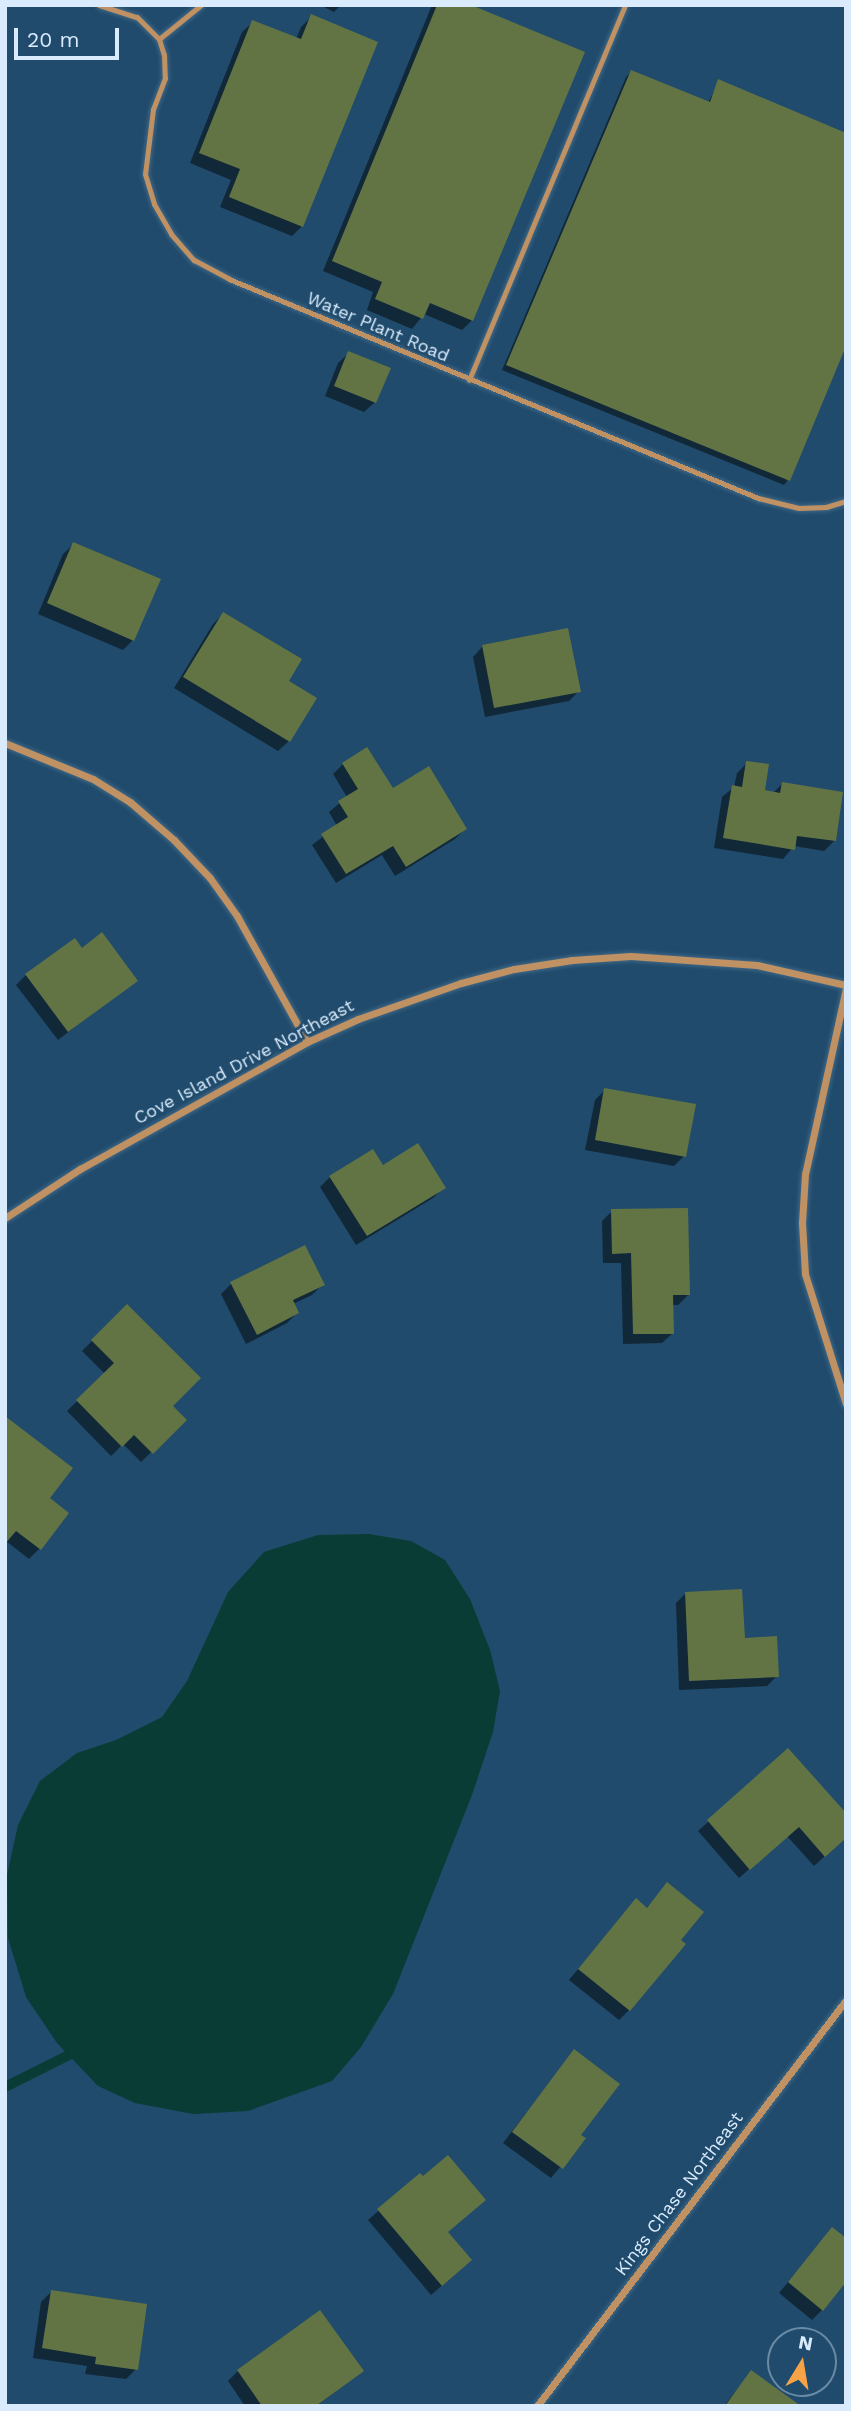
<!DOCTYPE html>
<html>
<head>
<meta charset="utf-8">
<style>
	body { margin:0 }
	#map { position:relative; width:851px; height:2411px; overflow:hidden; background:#204b6c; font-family:"Work Sans",sans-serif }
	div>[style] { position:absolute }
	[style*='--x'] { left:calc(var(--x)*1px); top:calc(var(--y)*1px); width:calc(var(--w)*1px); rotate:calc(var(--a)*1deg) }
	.water>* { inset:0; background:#0a3c36 }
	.shadow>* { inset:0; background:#0007 }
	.stream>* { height:10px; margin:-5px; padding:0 5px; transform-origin:5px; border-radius:5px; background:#0a3c36 }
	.building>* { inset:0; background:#637444 }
	.roads { filter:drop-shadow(0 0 2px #416886) drop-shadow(0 0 2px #416886) }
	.service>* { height:5px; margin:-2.5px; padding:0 2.5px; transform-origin:2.5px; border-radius:2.5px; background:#c09162 }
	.minor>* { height:7px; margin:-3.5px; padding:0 3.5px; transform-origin:3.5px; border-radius:3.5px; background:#c09162 }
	span { translate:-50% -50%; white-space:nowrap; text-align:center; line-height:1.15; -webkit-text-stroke:5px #204b6c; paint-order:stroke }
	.street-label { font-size:18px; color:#d9ebfc }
	.frame { position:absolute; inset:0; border:7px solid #d9ebfc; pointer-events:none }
	.north { position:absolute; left:767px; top:2327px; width:70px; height:70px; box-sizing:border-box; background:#204b6c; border:2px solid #6a8ba6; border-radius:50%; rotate:11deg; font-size:19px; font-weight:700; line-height:28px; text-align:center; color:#d9ebfc }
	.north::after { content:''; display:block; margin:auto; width:24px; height:32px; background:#f6a247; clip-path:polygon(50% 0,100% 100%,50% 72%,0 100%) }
	.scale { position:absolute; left:14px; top:28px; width:105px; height:32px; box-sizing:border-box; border:4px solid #d9ebfc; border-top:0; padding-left:9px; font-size:21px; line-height:24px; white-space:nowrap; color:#d9ebfc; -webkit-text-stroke:5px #204b6c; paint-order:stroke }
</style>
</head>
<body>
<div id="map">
	<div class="water">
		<div style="clip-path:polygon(369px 1534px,411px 1541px,445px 1560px,470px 1599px,490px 1650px,500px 1691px,493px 1732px,472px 1795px,393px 1994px,361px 2047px,332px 2081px,248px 2111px,193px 2114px,135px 2103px,98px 2086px,57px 2043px,26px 1997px,8px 1938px,7px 1875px,18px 1825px,40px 1781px,77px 1753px,116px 1740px,162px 1717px,187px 1681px,228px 1592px,264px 1552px,318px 1535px)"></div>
	</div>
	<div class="shadow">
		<div style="clip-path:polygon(320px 5px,341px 5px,334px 12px)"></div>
		<div style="clip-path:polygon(432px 5px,467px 5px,472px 320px,462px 330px,424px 314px,412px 329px,367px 310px,373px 292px,323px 271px)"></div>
		<div style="clip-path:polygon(311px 17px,302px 226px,292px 236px,220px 207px,231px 180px,190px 163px,242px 32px,253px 22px,296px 39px,301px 27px)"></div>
		<div style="clip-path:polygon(631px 72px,708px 103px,719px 81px,788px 480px,784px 485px,502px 370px,626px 77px)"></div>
		<div style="clip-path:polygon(349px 353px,375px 402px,364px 412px,325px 396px,338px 363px)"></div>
		<div style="clip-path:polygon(74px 544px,133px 640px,123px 650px,38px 614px,63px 554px)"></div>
		<div style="clip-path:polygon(223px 614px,287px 682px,315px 699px,289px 741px,278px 751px,174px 688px,213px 624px)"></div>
		<div style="clip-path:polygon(483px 646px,579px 691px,569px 701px,485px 717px,473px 657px)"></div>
		<div style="clip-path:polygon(747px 763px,763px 792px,773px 793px,782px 784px,834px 841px,824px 851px,794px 846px,783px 859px,714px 848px,722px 797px,734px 787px,737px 773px)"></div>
		<div style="clip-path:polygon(343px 764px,393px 790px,465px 829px,455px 839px,395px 876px,382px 855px,336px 883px,312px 845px,337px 826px,329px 812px,347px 797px,333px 774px)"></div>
		<div style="clip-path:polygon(81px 950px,136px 980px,58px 1040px,16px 985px,26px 975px)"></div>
		<div style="clip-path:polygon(605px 1090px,684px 1156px,674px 1166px,585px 1150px,595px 1100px)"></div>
		<div style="clip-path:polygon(382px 1167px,443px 1188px,433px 1198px,356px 1245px,320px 1187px,330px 1177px)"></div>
		<div style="clip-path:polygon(612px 1211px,688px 1295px,678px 1305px,672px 1305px,673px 1333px,662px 1343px,623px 1344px,621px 1263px,603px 1263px,602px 1221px)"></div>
		<div style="clip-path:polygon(231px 1284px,322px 1285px,312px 1295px,293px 1304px,297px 1313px,287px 1323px,246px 1344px,221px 1294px)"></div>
		<div style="clip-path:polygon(127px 1306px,171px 1406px,184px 1420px,141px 1462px,123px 1444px,111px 1456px,67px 1411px,105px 1374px,82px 1351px)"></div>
		<div style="clip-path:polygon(47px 1499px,39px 1549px,29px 1559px,6px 1541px)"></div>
		<div style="clip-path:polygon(686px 1593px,743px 1640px,777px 1676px,767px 1686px,679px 1690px,676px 1603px)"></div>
		<div style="clip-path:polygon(788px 1751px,846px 1837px,814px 1866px,787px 1836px,739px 1878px,698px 1831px)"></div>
		<div style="clip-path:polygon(658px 1895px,629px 2010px,619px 2020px,569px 1980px,626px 1911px,646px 1909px)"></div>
		<div style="clip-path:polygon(574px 2051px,579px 2135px,584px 2138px,551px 2178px,503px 2143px)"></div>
		<div style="clip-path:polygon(420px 2175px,460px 2270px,431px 2295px,368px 2220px)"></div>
		<div style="clip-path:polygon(832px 2229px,822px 2310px,812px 2320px,779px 2293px)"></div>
		<div style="clip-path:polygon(51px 2292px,136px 2369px,126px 2379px,85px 2374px,87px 2366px,33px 2358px,41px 2302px)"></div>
		<div style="clip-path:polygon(238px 2371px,362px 2371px,317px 2406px,245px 2406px,228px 2381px)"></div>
		<div style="clip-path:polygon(751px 2372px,798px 2406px,724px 2406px)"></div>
	</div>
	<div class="stream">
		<div style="--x:5;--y:2087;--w:72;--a:-26.6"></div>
	</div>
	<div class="building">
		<div style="clip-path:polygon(437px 5px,471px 5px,585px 52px,473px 321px,430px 303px,423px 319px,375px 299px,382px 282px,332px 261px)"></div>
		<div style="clip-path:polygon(311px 14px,378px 42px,303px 227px,229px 197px,240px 169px,199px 153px,252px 20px,301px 39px)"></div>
		<div style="clip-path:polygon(631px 70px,710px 102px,718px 79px,846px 133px,846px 346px,790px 481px,506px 365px)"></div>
		<div style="clip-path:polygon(348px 351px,391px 368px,376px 403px,334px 386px)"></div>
		<div style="clip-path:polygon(73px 542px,161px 579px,134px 641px,47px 603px)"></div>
		<div style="clip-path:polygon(223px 612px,302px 659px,289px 681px,317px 698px,290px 742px,183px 677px)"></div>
		<div style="clip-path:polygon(568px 628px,581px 692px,494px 708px,482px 645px)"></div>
		<div style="clip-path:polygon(367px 747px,393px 788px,429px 766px,467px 829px,406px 867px,393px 846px,346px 874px,321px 834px,348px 817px,338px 801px,358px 789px,342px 763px)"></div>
		<div style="clip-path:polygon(746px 761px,769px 764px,765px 790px,780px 793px,782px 782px,843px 792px,836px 841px,797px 836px,795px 850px,723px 838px,732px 785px,742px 787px)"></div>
		<div style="clip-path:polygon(102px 932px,138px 981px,68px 1032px,25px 974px,75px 938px,82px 948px)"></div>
		<div style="clip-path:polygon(604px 1088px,696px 1104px,686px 1157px,595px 1140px)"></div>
		<div style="clip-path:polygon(418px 1143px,446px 1188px,367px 1236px,329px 1176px,373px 1149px,383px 1165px)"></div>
		<div style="clip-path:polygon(688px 1208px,690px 1295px,673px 1295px,674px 1334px,633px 1334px,631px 1253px,612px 1254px,611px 1209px)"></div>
		<div style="clip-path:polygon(305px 1245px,325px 1285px,293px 1300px,299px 1313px,257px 1335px,230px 1282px)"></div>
		<div style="clip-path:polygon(127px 1304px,201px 1378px,173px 1406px,187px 1420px,153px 1454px,134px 1435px,122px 1447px,76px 1400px,114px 1363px,91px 1340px)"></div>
		<div style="clip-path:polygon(5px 1416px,73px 1468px,50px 1498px,69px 1513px,41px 1550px,16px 1531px,5px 1544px)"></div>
		<div style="clip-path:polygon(742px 1589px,745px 1638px,777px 1636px,779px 1677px,689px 1681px,685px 1592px)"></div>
		<div style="clip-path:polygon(788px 1748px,846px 1813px,846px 1838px,825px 1857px,799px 1827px,750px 1870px,707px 1820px)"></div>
		<div style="clip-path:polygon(667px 1882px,704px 1912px,681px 1940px,686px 1944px,630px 2011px,578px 1969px,636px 1898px,647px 1908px)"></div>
		<div style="clip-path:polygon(574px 2049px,620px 2084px,581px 2135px,586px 2138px,563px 2169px,512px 2132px)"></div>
		<div style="clip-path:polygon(448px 2155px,486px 2200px,448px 2232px,472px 2260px,442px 2286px,377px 2209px,420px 2173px,423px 2176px)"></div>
		<div style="clip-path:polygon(832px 2227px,846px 2238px,846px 2282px,823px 2311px,788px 2282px)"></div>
		<div style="clip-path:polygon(51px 2290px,147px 2304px,138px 2370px,95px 2364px,96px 2357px,42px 2348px)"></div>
		<div style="clip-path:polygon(320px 2310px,364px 2371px,316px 2406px,262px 2406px,237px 2370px)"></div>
		<div style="clip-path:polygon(751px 2370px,801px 2406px,725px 2406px)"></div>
	</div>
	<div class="roads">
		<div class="service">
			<div style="--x:99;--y:5;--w:40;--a:18"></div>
			<div style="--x:137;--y:17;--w:31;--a:45"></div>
			<div style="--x:159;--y:39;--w:17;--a:73"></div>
			<div style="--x:164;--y:55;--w:23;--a:88"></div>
			<div style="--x:165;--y:78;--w:33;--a:111"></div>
			<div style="--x:153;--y:109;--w:65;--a:97"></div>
			<div style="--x:145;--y:174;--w:31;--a:73"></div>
			<div style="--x:154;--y:204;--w:34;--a:60"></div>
			<div style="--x:171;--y:234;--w:35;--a:49"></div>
			<div style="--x:194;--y:260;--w:40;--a:28"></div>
			<div style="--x:229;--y:279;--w:573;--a:22.49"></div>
			<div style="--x:758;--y:498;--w:42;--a:13.7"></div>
			<div style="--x:799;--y:508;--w:27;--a:-2"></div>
			<div style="--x:826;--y:507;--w:21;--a:-17"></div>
			<div style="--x:159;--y:39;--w:54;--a:-39"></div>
			<div style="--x:469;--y:380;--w:406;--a:-67.4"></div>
		</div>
		<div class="minor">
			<div style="--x:5;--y:743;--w:95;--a:22.2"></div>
			<div style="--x:93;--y:779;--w:44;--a:31.9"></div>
			<div style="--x:130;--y:802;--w:58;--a:40.8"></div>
			<div style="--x:174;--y:840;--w:52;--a:46.5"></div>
			<div style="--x:210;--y:878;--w:47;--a:54.6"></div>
			<div style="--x:237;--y:916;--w:144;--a:60.9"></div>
			<div style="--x:846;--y:988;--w:190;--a:102.4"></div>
			<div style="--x:805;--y:1174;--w:49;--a:93.5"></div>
			<div style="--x:802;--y:1223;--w:51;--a:86.6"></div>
			<div style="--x:805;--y:1274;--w:136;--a:72.5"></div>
			<div style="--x:5;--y:1218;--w:90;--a:-33.2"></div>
			<div style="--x:80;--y:1169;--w:260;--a:-29.2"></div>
			<div style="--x:307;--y:1042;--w:56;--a:-24.3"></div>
			<div style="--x:358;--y:1019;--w:109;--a:-19.3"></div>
			<div style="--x:461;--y:983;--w:55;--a:-14.8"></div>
			<div style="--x:514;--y:969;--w:59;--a:-8.8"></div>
			<div style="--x:572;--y:960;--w:59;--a:-3.9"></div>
			<div style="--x:631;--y:956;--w:126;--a:4.1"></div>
			<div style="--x:757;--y:965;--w:91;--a:12.7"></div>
			<div style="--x:537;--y:2406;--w:510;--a:-52.73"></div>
		</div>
	</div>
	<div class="street-label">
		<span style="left:378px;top:327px;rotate:23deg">Water Plant Road</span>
		<span style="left:244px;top:1062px;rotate:-28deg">Cove Island Drive Northeast</span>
		<span style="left:679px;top:2194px;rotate:-53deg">Kings Chase Northeast</span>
	</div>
	<div class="frame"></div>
	<div class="north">N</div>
	<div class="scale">20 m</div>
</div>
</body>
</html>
